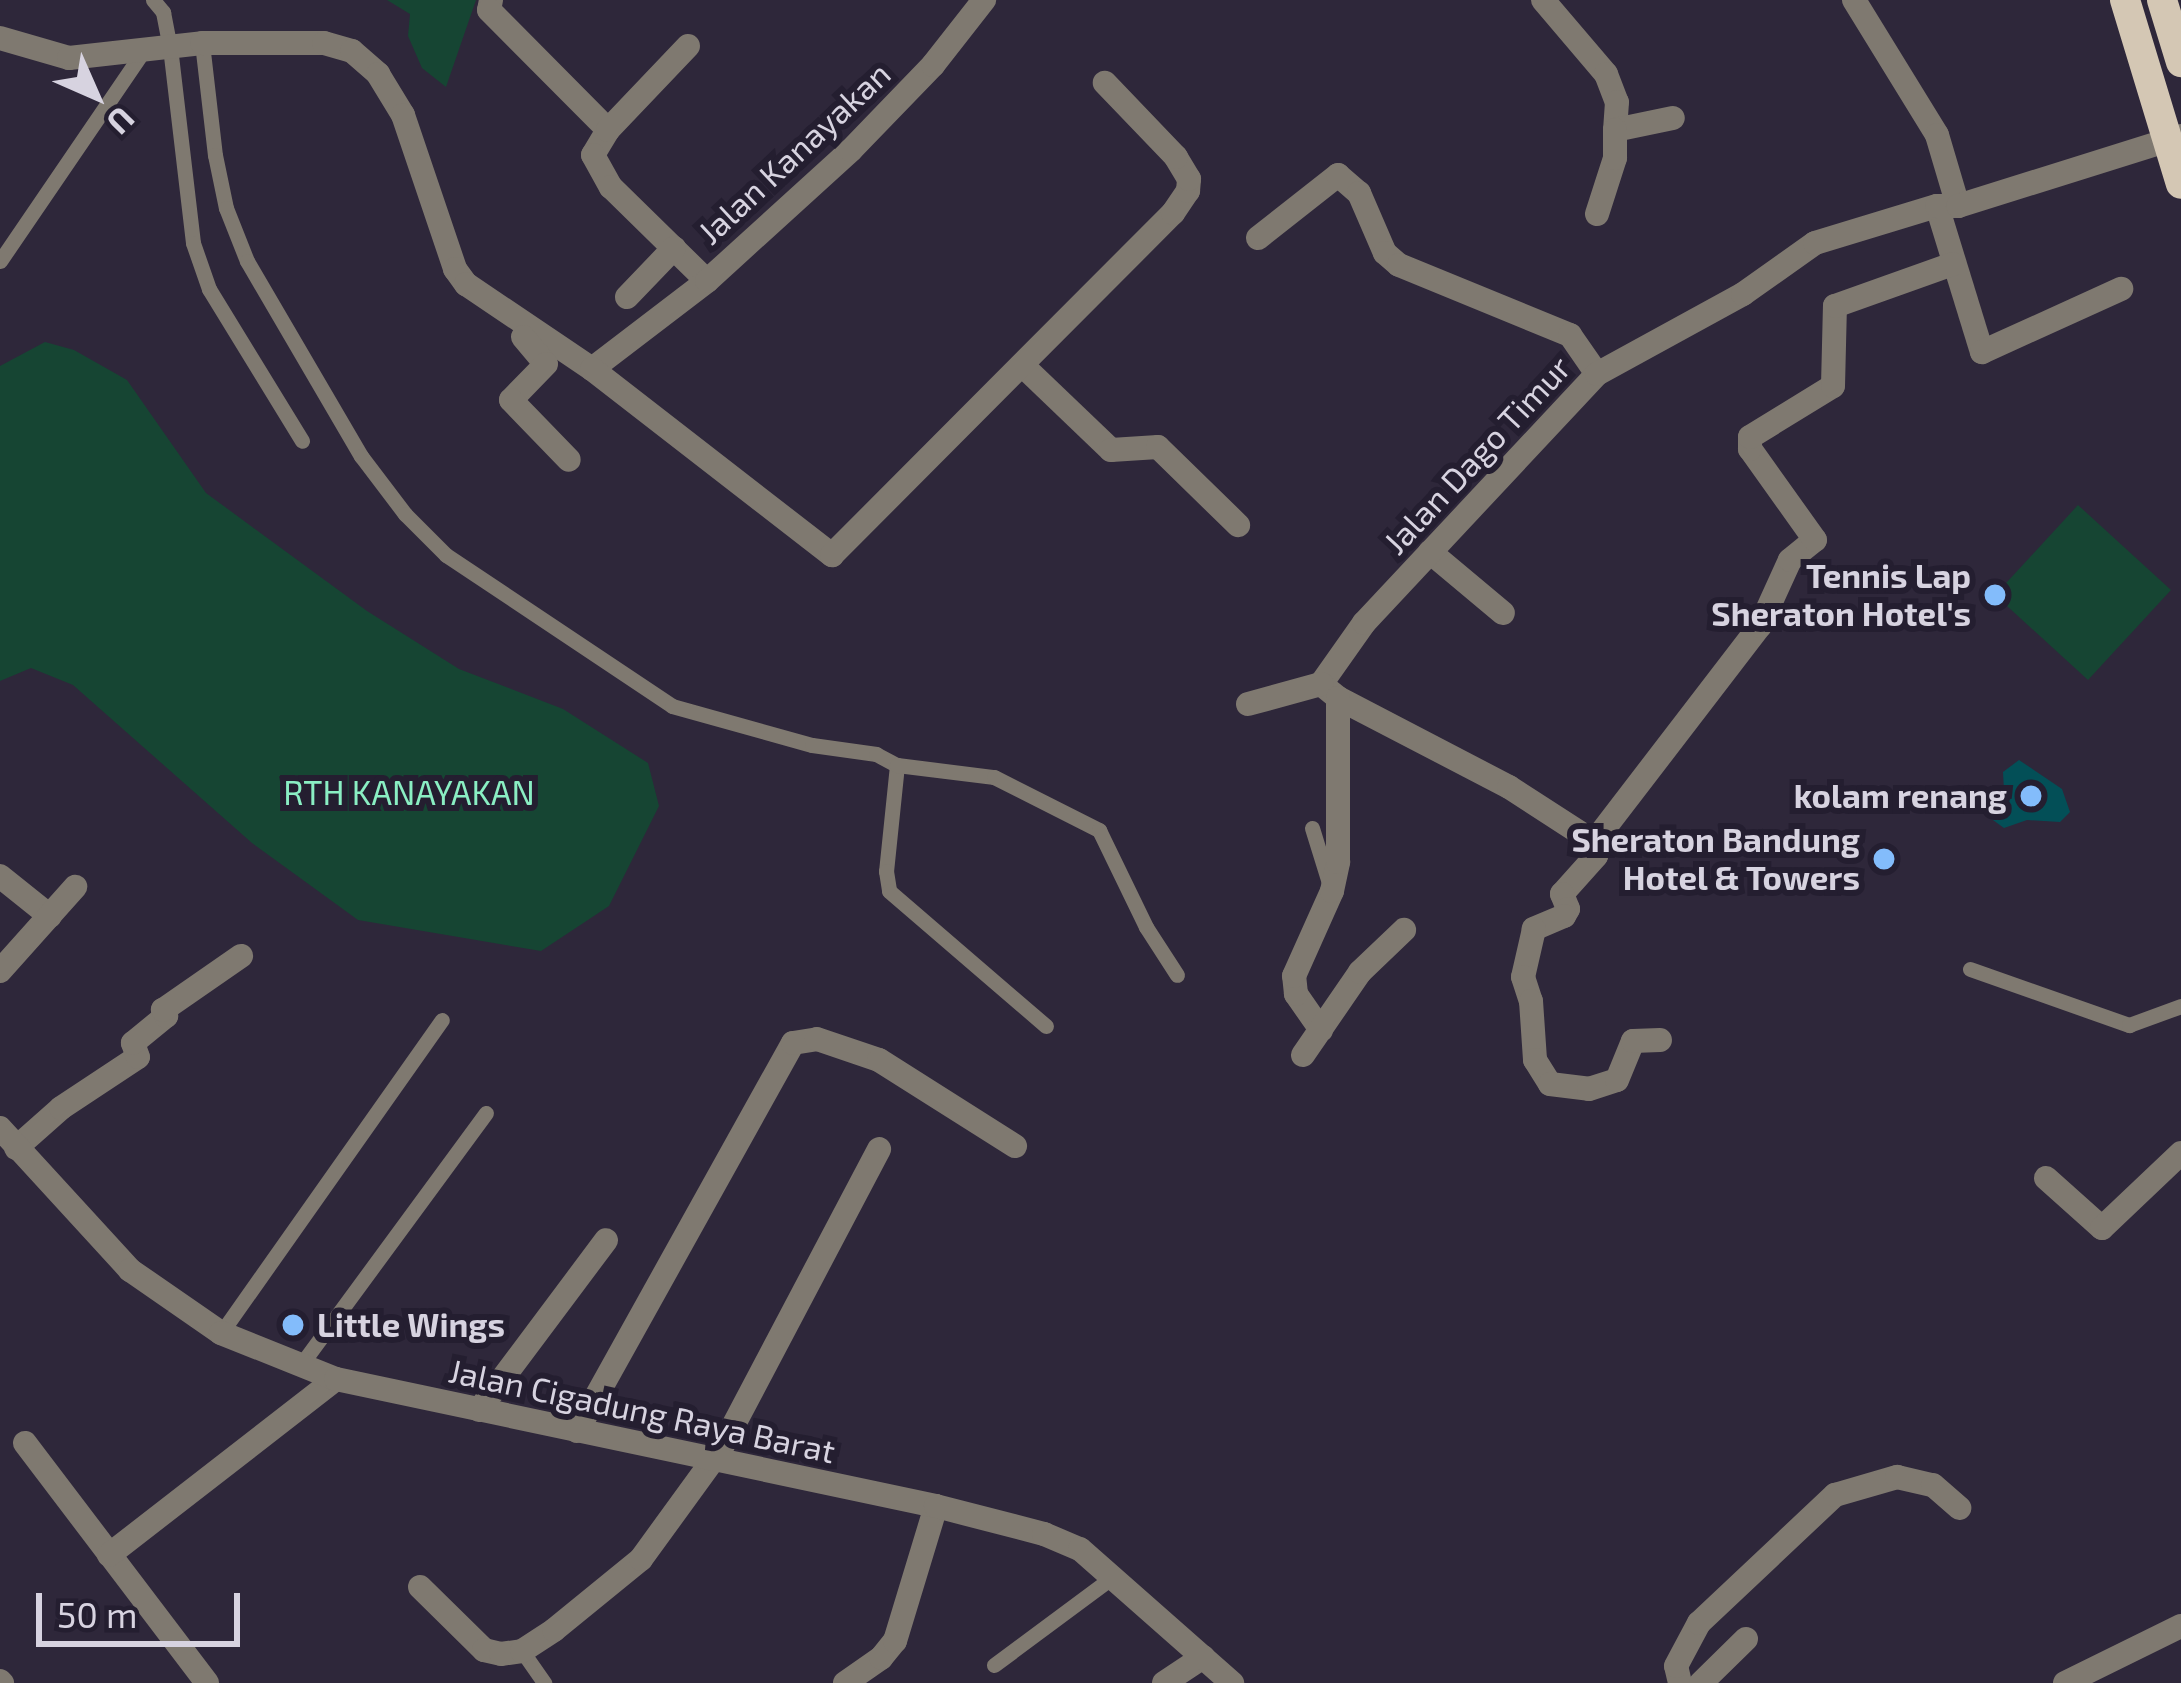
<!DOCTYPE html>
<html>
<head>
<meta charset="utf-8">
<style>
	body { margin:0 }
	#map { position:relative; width:2181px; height:1683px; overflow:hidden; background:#2e273a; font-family:"Exo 2",sans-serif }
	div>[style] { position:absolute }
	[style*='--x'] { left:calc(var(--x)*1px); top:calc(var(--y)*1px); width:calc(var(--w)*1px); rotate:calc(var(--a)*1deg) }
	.green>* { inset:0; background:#164533 }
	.water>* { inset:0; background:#034f57 }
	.service>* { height:15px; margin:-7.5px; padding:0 7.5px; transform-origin:7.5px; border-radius:7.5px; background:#7f7970 }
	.minor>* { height:24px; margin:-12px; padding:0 12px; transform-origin:12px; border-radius:12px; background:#7f7970 }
	.tertiary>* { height:24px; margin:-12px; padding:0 12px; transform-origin:12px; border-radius:12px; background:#7f7970 }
	.primary>* { height:30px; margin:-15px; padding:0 15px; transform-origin:15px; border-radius:15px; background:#d4c7b4 }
	.dots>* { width:33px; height:33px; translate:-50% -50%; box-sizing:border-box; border:6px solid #241e30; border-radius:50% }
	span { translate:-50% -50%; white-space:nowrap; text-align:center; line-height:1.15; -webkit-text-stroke:12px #241e30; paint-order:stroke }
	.street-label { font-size:33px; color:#d7d3e0 }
	.poi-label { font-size:33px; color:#d7d3e0; font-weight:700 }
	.right { translate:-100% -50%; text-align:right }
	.left { translate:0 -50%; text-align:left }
	.park-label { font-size:33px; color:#8aeec3 }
	.north { position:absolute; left:36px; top:36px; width:120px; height:120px; -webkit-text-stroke:9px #241e30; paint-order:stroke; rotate:135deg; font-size:33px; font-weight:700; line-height:48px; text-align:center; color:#d7d3e0 }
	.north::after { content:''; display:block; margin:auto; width:42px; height:54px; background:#d7d3e0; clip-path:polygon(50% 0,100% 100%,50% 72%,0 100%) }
	.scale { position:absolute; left:36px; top:1593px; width:204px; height:54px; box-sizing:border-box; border:6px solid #d7d3e0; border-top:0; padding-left:15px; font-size:36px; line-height:42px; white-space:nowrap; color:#d7d3e0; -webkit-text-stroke:9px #241e30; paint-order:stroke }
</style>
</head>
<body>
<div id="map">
	<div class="green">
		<div style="clip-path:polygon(387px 0,476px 0,446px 87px,422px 68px,408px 36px,410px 14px)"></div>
		<div style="clip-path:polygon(45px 342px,74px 350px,127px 380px,206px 493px,367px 611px,459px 669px,563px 709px,648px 763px,659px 806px,609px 906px,541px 951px,358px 920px,252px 843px,73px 685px,31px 668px,0 681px,0 366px)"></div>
		<div style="clip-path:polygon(2078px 505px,2171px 590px,2088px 680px,1995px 595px)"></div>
	</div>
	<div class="water">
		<div style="clip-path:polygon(2019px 760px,2062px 789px,2070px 812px,2060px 822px,2027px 820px,2004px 828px,1986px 815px,1987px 801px,2004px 791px,2003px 772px)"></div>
	</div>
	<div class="service">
		<div style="--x:153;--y:0;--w:16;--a:50"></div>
		<div style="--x:163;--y:12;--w:36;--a:79"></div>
		<div style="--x:170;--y:47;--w:197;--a:83.3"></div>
		<div style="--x:193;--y:243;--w:49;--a:70.8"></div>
		<div style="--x:209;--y:289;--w:178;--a:58.5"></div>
		<div style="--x:202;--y:43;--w:113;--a:83.4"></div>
		<div style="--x:215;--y:155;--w:54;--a:78.3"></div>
		<div style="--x:226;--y:208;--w:57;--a:68.4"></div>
		<div style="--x:247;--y:261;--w:226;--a:59.7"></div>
		<div style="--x:361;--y:456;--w:73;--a:52.8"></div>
		<div style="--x:405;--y:514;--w:58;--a:45"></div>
		<div style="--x:446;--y:555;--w:272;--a:33.7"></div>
		<div style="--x:672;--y:706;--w:145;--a:15.6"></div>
		<div style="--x:812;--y:745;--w:65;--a:8"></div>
		<div style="--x:876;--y:754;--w:24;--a:28"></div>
		<div style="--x:897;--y:765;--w:107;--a:95.9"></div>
		<div style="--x:886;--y:871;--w:20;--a:81"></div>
		<div style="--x:889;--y:891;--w:207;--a:40.7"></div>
		<div style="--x:0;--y:261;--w:254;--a:-55.7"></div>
		<div style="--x:897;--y:765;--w:98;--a:7.1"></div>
		<div style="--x:994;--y:777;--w:118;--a:26.8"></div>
		<div style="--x:1099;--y:830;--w:108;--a:64.1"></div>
		<div style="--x:1146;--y:927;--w:57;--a:57.1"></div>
		<div style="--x:1312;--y:828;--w:58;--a:72.8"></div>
		<div style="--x:1970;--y:969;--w:169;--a:19.4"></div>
		<div style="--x:2129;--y:1025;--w:55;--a:-20.1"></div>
		<div style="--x:221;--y:1333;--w:383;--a:-54.8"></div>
		<div style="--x:300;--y:1366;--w:314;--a:-53.7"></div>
		<div style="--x:522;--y:1651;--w:39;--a:55"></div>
		<div style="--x:994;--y:1665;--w:146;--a:-36.6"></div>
	</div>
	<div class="minor">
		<div style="--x:491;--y:0;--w:10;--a:101"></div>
		<div style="--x:489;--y:10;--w:169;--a:45.2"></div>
		<div style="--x:608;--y:130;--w:29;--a:121"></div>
		<div style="--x:593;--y:155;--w:37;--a:61"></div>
		<div style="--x:611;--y:187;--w:134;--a:44.4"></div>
		<div style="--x:1543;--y:0;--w:97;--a:49.6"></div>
		<div style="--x:1606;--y:74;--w:30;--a:69"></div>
		<div style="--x:1617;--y:102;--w:28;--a:94"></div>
		<div style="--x:1615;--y:130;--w:59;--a:-11.7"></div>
		<div style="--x:1854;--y:0;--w:158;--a:58.4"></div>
		<div style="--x:1937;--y:135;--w:74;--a:73.5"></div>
		<div style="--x:0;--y:38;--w:72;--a:16.2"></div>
		<div style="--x:69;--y:58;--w:134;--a:-6.4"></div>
		<div style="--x:202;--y:43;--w:122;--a:0"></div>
		<div style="--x:324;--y:43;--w:29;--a:16"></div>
		<div style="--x:352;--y:51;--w:35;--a:41"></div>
		<div style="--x:378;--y:74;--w:48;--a:58.6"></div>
		<div style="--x:403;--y:115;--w:163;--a:71.3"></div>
		<div style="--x:455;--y:269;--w:19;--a:54"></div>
		<div style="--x:466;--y:284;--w:152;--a:34"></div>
		<div style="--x:592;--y:369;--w:145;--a:-37.4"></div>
		<div style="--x:707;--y:281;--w:195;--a:-42.3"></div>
		<div style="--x:851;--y:150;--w:118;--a:-46"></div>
		<div style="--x:933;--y:65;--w:83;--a:-51.9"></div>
		<div style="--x:608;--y:130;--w:116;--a:-46.4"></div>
		<div style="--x:1937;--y:206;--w:153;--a:72.9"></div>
		<div style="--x:1982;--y:352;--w:153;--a:-24.4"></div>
		<div style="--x:1597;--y:214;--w:59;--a:-72.2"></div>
		<div style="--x:1615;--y:158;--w:28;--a:-90"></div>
		<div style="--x:1258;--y:238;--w:102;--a:-38.2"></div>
		<div style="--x:1338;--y:175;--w:28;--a:41"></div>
		<div style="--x:1359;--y:193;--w:65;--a:66.6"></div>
		<div style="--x:1385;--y:253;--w:18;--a:41"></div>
		<div style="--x:1399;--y:265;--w:185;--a:22.3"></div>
		<div style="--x:1570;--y:335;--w:47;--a:55.3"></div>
		<div style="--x:627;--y:297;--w:68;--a:-46.2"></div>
		<div style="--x:523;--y:337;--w:35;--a:50"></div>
		<div style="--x:546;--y:364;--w:50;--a:134.2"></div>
		<div style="--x:511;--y:400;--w:83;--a:46"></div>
		<div style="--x:1022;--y:365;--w:123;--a:43.7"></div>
		<div style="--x:1111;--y:450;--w:47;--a:-3.7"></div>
		<div style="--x:1158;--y:447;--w:112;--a:44.3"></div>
		<div style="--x:592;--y:369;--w:304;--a:37.8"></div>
		<div style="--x:832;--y:555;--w:483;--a:-45.1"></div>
		<div style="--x:1173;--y:213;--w:27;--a:-56"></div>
		<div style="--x:1188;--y:191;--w:12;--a:-85"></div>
		<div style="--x:1189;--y:179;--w:26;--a:-121"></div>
		<div style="--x:1176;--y:157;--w:103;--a:-133.8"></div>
		<div style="--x:1430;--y:552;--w:95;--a:39.9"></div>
		<div style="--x:1321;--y:684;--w:75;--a:-54.8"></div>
		<div style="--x:1364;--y:623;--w:341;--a:-46.9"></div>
		<div style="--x:1597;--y:374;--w:166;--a:-28.7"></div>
		<div style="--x:1743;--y:294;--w:88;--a:-35.3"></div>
		<div style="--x:1815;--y:243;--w:127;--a:-16.9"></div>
		<div style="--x:1937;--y:206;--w:21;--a:0"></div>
		<div style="--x:1958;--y:206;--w:234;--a:-17.4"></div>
		<div style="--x:1321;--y:684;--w:22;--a:39"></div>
		<div style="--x:1338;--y:698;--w:193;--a:27.5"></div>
		<div style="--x:1509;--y:787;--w:101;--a:32.9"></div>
		<div style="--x:1594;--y:842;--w:14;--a:82"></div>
		<div style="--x:1596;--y:856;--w:51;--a:131.8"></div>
		<div style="--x:1562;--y:894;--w:16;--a:68"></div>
		<div style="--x:1568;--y:909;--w:8;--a:120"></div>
		<div style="--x:1564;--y:916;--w:33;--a:157"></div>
		<div style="--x:1534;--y:929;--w:49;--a:102.9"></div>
		<div style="--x:1523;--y:977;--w:25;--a:72"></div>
		<div style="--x:1531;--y:1001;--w:59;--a:86.1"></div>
		<div style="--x:1535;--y:1060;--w:28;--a:58"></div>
		<div style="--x:1550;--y:1084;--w:39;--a:7"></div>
		<div style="--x:1589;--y:1089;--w:29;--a:-18"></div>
		<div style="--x:1617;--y:1080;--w:42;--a:-67.7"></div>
		<div style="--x:1633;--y:1041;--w:27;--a:-2"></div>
		<div style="--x:1248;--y:704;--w:76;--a:-15.3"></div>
		<div style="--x:1594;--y:842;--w:272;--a:-52.5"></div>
		<div style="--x:1760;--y:626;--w:72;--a:-65.6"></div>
		<div style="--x:1790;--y:560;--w:32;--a:-39"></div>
		<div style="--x:1815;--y:540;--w:112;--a:-125.5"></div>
		<div style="--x:1750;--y:449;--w:12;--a:-90"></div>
		<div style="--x:1750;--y:437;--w:97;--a:-31.6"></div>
		<div style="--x:1833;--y:386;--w:80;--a:-88.6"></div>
		<div style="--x:1835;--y:306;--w:125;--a:-19.6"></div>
		<div style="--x:0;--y:876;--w:64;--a:38.7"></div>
		<div style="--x:0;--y:971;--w:113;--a:-48.2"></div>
		<div style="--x:1321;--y:1030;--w:44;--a:-124.8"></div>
		<div style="--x:1296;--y:994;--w:18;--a:-96"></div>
		<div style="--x:1294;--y:976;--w:93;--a:-65.9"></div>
		<div style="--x:1332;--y:891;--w:30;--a:-78"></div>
		<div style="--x:1338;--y:862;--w:164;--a:-90"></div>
		<div style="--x:1303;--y:1055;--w:101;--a:-55.5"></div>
		<div style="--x:1360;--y:972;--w:61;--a:-43.7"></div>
		<div style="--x:16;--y:1148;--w:60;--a:-41.6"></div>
		<div style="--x:61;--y:1108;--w:92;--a:-33.5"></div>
		<div style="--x:138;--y:1057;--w:15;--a:-110"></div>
		<div style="--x:133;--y:1043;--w:43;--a:-39.3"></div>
		<div style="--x:166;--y:1016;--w:7;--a:-117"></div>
		<div style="--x:163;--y:1010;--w:95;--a:-34.7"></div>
		<div style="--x:2046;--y:1178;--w:75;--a:41.8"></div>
		<div style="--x:2102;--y:1228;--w:109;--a:-43.5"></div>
		<div style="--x:479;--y:1410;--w:212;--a:-53.2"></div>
		<div style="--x:577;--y:1431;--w:444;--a:-60.9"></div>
		<div style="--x:793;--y:1043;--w:24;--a:-9"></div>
		<div style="--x:817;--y:1039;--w:65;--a:18.7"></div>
		<div style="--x:879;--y:1060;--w:161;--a:32.3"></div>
		<div style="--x:25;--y:1443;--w:301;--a:52.8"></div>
		<div style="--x:109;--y:1555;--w:287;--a:-37.8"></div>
		<div style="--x:420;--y:1587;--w:90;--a:44.5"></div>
		<div style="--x:484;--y:1650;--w:17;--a:13"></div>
		<div style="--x:501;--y:1654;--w:21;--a:-8"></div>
		<div style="--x:522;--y:1651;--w:38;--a:-33"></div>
		<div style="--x:554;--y:1630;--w:112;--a:-39.2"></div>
		<div style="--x:641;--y:1559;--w:136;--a:-54"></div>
		<div style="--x:721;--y:1449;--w:339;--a:-62.2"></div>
		<div style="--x:0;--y:1681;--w:3;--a:45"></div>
		<div style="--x:845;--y:1683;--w:44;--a:-34.8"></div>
		<div style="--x:881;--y:1658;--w:22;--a:-51"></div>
		<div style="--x:895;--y:1641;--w:141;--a:-73.1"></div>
		<div style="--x:1164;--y:1683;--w:47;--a:-33.7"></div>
		<div style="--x:1680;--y:1683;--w:17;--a:-103"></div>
		<div style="--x:1676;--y:1666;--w:49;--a:-61.9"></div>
		<div style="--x:1699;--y:1623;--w:187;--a:-43.3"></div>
		<div style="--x:1835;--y:1495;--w:65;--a:-16.2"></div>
		<div style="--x:1897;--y:1477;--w:37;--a:13"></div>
		<div style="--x:1933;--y:1485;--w:35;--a:41"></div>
		<div style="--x:1701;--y:1683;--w:63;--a:-44.4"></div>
		<div style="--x:2065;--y:1683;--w:129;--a:-26.2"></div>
	</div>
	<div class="tertiary">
		<div style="--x:0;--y:1128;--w:193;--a:47.5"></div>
		<div style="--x:130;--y:1270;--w:111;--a:34.7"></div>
		<div style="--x:221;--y:1333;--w:124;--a:21.8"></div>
		<div style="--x:336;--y:1379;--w:613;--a:11.95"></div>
		<div style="--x:936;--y:1506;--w:112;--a:14.5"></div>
		<div style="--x:1044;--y:1534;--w:39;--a:23"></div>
		<div style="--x:1080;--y:1549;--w:203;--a:41.4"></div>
	</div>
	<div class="primary">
		<div style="--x:2125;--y:0;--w:192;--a:73.1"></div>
		<div style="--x:2162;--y:0;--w:65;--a:73"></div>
	</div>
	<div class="dots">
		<div style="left:1995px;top:595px;background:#83bcfb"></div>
		<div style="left:2031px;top:796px;background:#83bcfb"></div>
		<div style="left:1884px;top:859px;background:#83bcfb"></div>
		<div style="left:293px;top:1325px;background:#83bcfb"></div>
	</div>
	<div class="street-label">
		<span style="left:794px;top:153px;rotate:-43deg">Jalan Kanayakan</span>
		<span style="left:1477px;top:455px;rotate:-47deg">Jalan Dago Timur</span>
		<span style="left:642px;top:1411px;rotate:12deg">Jalan Cigadung Raya Barat</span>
	</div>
	<div class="poi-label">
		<span class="right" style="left:1971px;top:595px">Tennis Lap<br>Sheraton Hotel's</span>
		<span class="right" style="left:2007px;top:796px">kolam renang</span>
		<span class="right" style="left:1860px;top:859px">Sheraton Bandung<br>Hotel &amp; Towers</span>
		<span class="left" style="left:317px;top:1325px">Little Wings</span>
	</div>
	<div class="park-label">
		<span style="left:409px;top:793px">RTH KANAYAKAN</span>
	</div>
	<div class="north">U</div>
	<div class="scale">50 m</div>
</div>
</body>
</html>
